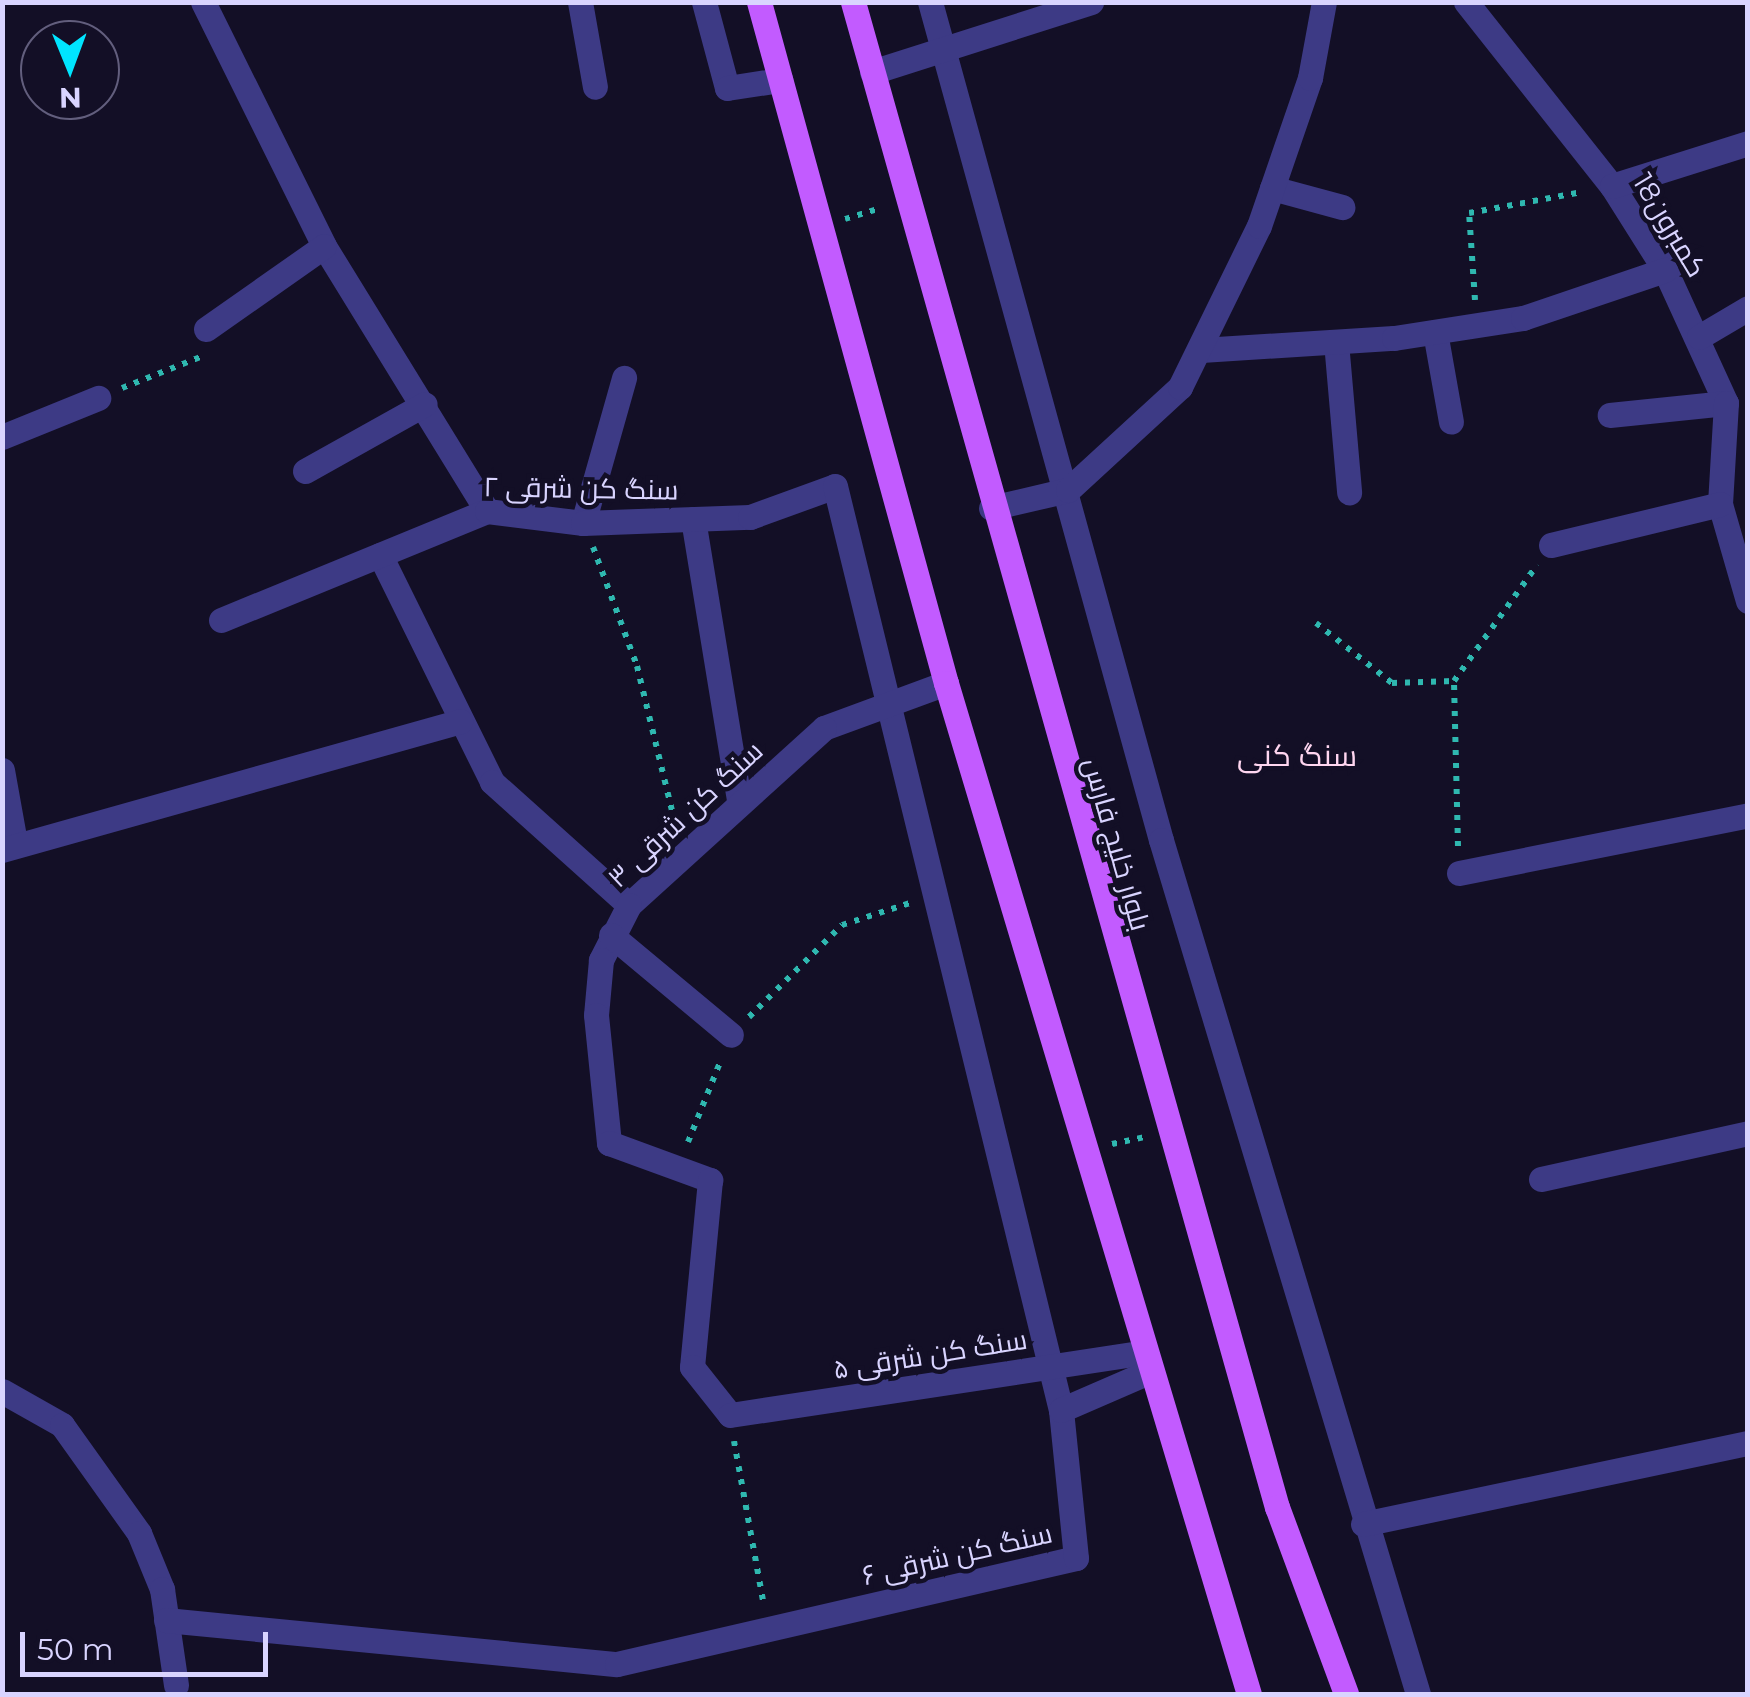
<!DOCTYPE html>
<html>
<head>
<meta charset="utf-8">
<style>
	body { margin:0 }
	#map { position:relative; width:1750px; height:1697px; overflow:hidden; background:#130f26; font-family:Montserrat,Cairo,sans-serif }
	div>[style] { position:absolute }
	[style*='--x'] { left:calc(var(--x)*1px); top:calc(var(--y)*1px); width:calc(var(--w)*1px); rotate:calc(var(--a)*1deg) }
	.path>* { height:6px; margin-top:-3px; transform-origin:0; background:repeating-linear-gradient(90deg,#2fb8b0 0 5px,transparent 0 13px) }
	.minor>* { height:25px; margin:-12.5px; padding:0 12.5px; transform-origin:12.5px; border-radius:12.5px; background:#3d3a85 }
	.major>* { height:25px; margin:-12.5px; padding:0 12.5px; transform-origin:12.5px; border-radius:12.5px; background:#c25bff }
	span { translate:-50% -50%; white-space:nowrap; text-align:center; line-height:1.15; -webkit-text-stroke:9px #130f26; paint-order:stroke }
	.street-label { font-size:28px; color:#d9d4ff }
	.neighbourhood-label { font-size:30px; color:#ffd6f0 }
	.frame { position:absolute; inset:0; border:5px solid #d9d4ff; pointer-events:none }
	.north { position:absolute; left:20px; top:20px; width:100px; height:100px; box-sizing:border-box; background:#130f26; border:2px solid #625e7d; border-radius:50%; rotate:179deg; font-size:28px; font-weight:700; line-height:40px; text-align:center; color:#d9d4ff }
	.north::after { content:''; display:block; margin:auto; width:35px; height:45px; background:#00e5ff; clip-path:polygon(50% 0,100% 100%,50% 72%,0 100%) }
	.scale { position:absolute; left:20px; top:1632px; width:248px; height:45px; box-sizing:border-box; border:5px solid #d9d4ff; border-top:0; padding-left:12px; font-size:30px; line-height:35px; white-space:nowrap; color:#d9d4ff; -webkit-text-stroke:8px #130f26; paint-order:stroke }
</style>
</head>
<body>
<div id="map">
	<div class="path">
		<div style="--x:845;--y:219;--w:38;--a:-17"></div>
		<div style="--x:1475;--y:300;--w:87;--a:-93.9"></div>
		<div style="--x:1469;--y:213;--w:115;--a:-10.5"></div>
		<div style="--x:122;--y:388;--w:87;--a:-21.6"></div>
		<div style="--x:593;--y:547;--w:127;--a:69.7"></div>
		<div style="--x:637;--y:666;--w:166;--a:76.4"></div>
		<div style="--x:1316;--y:623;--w:97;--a:38.3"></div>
		<div style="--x:1392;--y:683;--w:62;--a:-1.8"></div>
		<div style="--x:1458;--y:846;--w:165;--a:-91.4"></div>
		<div style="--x:1454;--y:681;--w:143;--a:-54.4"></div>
		<div style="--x:749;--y:1017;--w:131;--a:-44.7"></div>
		<div style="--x:842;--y:925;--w:71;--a:-17.9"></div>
		<div style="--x:688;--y:1142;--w:88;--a:-68.1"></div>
		<div style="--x:1112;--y:1144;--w:33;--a:-12"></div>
		<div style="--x:734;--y:1441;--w:163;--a:79.7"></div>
	</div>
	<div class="minor">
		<div style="--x:203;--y:2;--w:272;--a:63.6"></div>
		<div style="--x:324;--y:246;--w:311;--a:58.4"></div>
		<div style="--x:580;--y:2;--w:86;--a:80"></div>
		<div style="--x:704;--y:2;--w:89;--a:75"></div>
		<div style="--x:727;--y:88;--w:54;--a:-8.6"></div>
		<div style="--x:930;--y:2;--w:869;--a:74.59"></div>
		<div style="--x:1161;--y:840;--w:892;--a:73.25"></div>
		<div style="--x:1466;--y:2;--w:235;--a:51.6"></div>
		<div style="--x:1612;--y:186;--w:99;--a:57.8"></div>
		<div style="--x:1665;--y:270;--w:146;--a:65.4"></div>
		<div style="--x:1726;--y:403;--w:117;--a:174.1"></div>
		<div style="--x:872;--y:72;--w:230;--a:-17.7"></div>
		<div style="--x:1612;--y:186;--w:143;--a:-17.5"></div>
		<div style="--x:1272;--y:188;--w:73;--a:15.2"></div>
		<div style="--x:206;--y:329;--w:144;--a:-35.1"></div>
		<div style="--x:1435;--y:332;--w:91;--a:79.9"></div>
		<div style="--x:1699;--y:337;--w:57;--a:-30.6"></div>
		<div style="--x:1336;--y:342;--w:151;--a:85"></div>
		<div style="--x:1201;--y:350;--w:193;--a:-3.6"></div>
		<div style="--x:1394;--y:338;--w:131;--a:-8.8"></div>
		<div style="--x:1523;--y:318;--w:150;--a:-18.7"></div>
		<div style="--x:1726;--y:403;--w:101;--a:93.4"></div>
		<div style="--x:1720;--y:504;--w:101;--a:73.9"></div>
		<div style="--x:2;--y:437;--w:104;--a:-22.1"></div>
		<div style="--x:305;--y:471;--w:137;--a:-29.2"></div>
		<div style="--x:991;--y:508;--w:79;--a:-13.2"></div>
		<div style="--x:1068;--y:490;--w:152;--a:-42.6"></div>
		<div style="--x:1180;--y:387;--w:179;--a:-63.9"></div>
		<div style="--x:1259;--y:226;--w:157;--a:-71"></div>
		<div style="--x:1310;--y:78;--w:77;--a:-79.6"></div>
		<div style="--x:693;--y:519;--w:284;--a:80.7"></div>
		<div style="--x:583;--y:523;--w:151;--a:-74.2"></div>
		<div style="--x:1551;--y:545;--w:174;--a:-13.6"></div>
		<div style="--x:380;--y:555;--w:253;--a:63.7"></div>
		<div style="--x:492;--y:782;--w:184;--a:41.9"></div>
		<div style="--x:221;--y:620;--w:287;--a:-22.3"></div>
		<div style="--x:487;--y:511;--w:97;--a:7.1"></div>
		<div style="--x:583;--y:523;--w:167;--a:-2.1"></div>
		<div style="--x:750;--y:517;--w:90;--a:-20"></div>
		<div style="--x:835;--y:486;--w:951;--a:76.26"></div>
		<div style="--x:946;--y:683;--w:130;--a:159.8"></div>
		<div style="--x:824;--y:728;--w:263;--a:137.8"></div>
		<div style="--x:629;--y:905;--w:62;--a:117"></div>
		<div style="--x:601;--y:960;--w:55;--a:95.2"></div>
		<div style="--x:596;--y:1015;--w:129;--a:84.2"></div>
		<div style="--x:609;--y:1143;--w:108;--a:20.1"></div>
		<div style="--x:710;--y:1180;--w:188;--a:95.5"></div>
		<div style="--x:692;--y:1367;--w:61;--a:51.6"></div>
		<div style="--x:730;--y:1415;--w:415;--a:-8.6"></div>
		<div style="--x:2;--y:770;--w:73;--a:79.8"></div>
		<div style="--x:2;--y:850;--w:476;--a:-15.7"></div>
		<div style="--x:1459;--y:873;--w:295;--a:-11.3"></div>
		<div style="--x:611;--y:935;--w:156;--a:39.8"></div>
		<div style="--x:1541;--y:1179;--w:212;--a:-12.5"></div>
		<div style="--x:2;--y:1391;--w:69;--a:29.5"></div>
		<div style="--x:62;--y:1425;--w:133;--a:54.5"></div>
		<div style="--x:139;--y:1533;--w:61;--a:67.7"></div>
		<div style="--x:162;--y:1589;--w:97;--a:81.7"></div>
		<div style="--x:1363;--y:1524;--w:393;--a:-11.9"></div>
		<div style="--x:166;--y:1620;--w:453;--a:5.6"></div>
		<div style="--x:617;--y:1664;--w:471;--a:-13"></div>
		<div style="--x:1076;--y:1558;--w:149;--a:-95.8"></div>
		<div style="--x:1061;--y:1410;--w:93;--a:-23.5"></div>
	</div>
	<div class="major">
		<div style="--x:759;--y:2;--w:706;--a:74.65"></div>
		<div style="--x:946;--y:683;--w:1055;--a:73.32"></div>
		<div style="--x:853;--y:2;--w:1564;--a:74.27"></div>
		<div style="--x:1277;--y:1507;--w:199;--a:69.7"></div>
	</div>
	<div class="street-label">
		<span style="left:1670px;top:225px;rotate:59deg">کمبرون18</span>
		<span style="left:581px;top:488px;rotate:1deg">سنگ کن شرقی ۲</span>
		<span style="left:685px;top:814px;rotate:-43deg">سنگ کن شرقی ۳</span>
		<span style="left:1117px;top:844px;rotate:74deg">بلوار خلیج فارس</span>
		<span style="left:930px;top:1354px;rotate:-9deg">سنگ کن شرقی ۵</span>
		<span style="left:957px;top:1554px;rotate:-13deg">سنگ کن شرقی ۶</span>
	</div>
	<div class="neighbourhood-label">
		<span style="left:1297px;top:756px">سنگ کنی</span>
	</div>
	<div class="frame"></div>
	<div class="north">N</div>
	<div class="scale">50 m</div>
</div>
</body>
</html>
